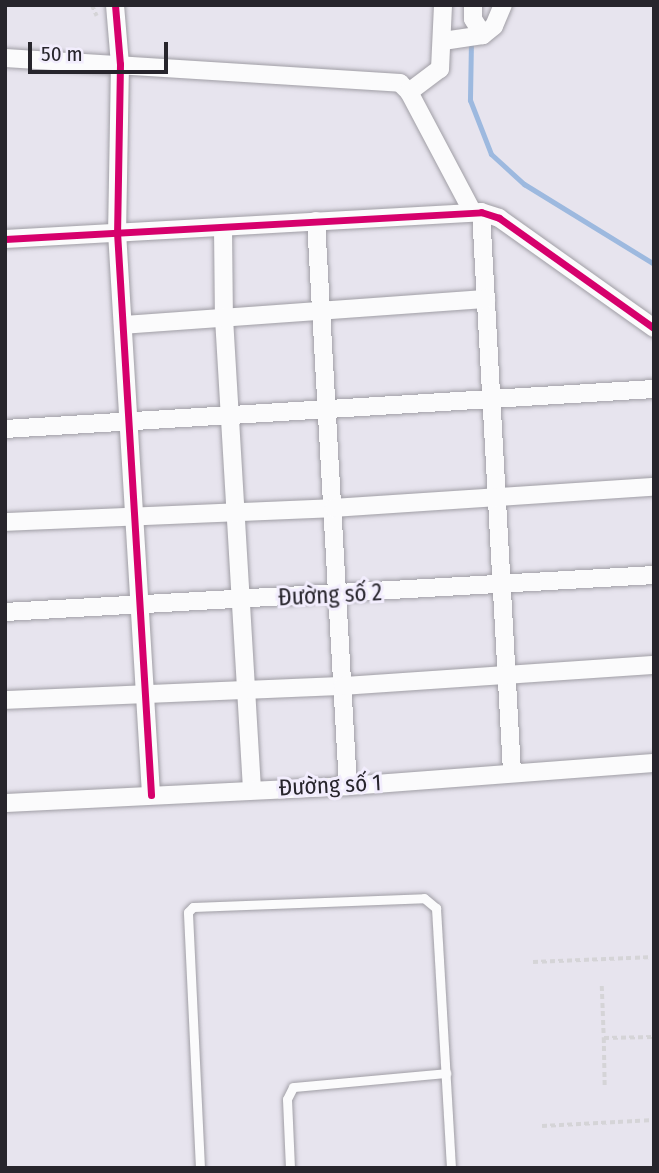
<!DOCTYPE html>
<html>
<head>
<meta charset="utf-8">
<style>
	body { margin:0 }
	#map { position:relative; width:659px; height:1173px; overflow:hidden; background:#e7e4ee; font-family:"Fira Sans Condensed",sans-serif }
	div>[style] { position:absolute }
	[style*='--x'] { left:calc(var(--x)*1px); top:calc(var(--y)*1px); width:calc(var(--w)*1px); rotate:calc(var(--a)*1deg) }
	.stream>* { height:5px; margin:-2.5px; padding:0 2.5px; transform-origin:2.5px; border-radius:2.5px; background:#9db9df }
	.path>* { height:3.5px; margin-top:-1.75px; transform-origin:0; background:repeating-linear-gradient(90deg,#d5d4d7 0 5px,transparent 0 8.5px) }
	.roads { filter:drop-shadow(0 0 2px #a09ea5) drop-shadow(0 0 2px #a09ea5) }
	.service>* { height:9px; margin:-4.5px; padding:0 4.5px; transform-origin:4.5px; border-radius:4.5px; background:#fbfbfc }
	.minor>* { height:18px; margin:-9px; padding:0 9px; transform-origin:9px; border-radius:9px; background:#fbfbfc }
	.cycleway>* { height:7px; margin:-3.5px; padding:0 3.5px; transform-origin:3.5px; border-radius:3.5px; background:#d6006c }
	span { translate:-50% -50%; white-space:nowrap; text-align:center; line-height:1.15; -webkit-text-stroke:6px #f2edfd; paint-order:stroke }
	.street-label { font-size:23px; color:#27252c }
	.frame { position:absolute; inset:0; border:7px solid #27252c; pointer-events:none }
	.scale { position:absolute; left:28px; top:42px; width:140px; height:32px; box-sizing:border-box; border:4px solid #27252c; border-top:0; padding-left:9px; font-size:21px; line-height:24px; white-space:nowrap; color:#27252c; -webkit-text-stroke:5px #f2edfd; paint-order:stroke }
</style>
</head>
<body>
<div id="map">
	<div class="stream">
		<div style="--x:471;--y:40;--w:60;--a:91"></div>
		<div style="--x:470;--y:100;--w:58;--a:68.7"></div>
		<div style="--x:491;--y:154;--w:45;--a:42.3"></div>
		<div style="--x:524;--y:184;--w:153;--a:31.6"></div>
	</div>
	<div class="path">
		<div style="--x:92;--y:5;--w:12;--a:66"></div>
		<div style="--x:533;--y:962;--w:121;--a:-2.4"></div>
		<div style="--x:602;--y:986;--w:52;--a:87.8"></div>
		<div style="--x:604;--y:1038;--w:50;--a:-1.1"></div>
		<div style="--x:604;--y:1038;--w:50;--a:88.9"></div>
		<div style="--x:542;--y:1126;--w:112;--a:-3.1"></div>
	</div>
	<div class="roads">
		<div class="service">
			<div style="--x:200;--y:1168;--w:256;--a:-92.7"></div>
			<div style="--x:188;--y:912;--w:7;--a:-45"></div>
			<div style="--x:193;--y:907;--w:231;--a:-2.2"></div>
			<div style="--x:424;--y:898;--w:16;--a:40"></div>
			<div style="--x:436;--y:908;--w:260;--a:86.7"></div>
			<div style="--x:290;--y:1168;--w:69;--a:-92.5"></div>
			<div style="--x:287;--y:1099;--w:13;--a:-63"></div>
			<div style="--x:293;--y:1087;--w:154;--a:-5.2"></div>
		</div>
		<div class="minor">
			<div style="--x:115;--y:5;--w:59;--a:85.2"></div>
			<div style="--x:120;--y:64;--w:168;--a:91"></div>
			<div style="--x:117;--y:232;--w:564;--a:86.54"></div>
			<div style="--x:473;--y:5;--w:14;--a:90"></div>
			<div style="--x:473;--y:19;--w:19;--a:58"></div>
			<div style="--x:443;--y:41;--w:40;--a:-8.5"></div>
			<div style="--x:483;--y:35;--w:14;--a:-39"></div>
			<div style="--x:494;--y:26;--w:23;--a:-67"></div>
			<div style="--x:5;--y:58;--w:396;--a:3.6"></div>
			<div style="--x:400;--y:83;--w:13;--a:45"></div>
			<div style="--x:409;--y:92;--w:135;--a:62.1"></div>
			<div style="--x:409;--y:92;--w:39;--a:-37"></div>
			<div style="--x:440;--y:69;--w:64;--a:-87.3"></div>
			<div style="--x:481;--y:212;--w:561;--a:86.83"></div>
			<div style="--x:316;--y:221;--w:566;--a:86.76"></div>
			<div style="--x:223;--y:228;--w:90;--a:89.4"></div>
			<div style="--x:224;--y:318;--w:472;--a:86.6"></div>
			<div style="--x:5;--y:239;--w:477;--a:-3.2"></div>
			<div style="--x:481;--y:212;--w:19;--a:18"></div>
			<div style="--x:499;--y:218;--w:190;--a:35.4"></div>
			<div style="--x:123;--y:325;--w:364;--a:-4.1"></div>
			<div style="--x:5;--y:429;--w:650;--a:-3.53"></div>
			<div style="--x:5;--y:522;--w:329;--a:-2.4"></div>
			<div style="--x:334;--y:508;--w:321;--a:-3.8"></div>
			<div style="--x:5;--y:612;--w:650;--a:-3.26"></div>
			<div style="--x:5;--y:700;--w:338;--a:-2.4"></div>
			<div style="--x:343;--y:686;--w:312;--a:-3.9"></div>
			<div style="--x:5;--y:803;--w:343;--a:-2.8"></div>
			<div style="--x:348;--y:786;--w:307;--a:-4.3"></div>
		</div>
	</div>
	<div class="cycleway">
		<div style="--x:115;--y:5;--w:59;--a:85.2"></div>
		<div style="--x:120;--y:64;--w:168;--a:91"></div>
		<div style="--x:117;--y:232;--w:564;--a:86.54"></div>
		<div style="--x:5;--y:239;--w:477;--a:-3.2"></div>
		<div style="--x:481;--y:212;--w:19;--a:18"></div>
		<div style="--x:499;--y:218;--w:190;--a:35.4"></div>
	</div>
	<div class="street-label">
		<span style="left:330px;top:595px;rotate:-3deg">Đường số 2</span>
		<span style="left:330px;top:785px;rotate:-3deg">Đường số 1</span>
	</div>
	<div class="frame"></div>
	<div class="scale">50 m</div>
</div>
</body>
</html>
